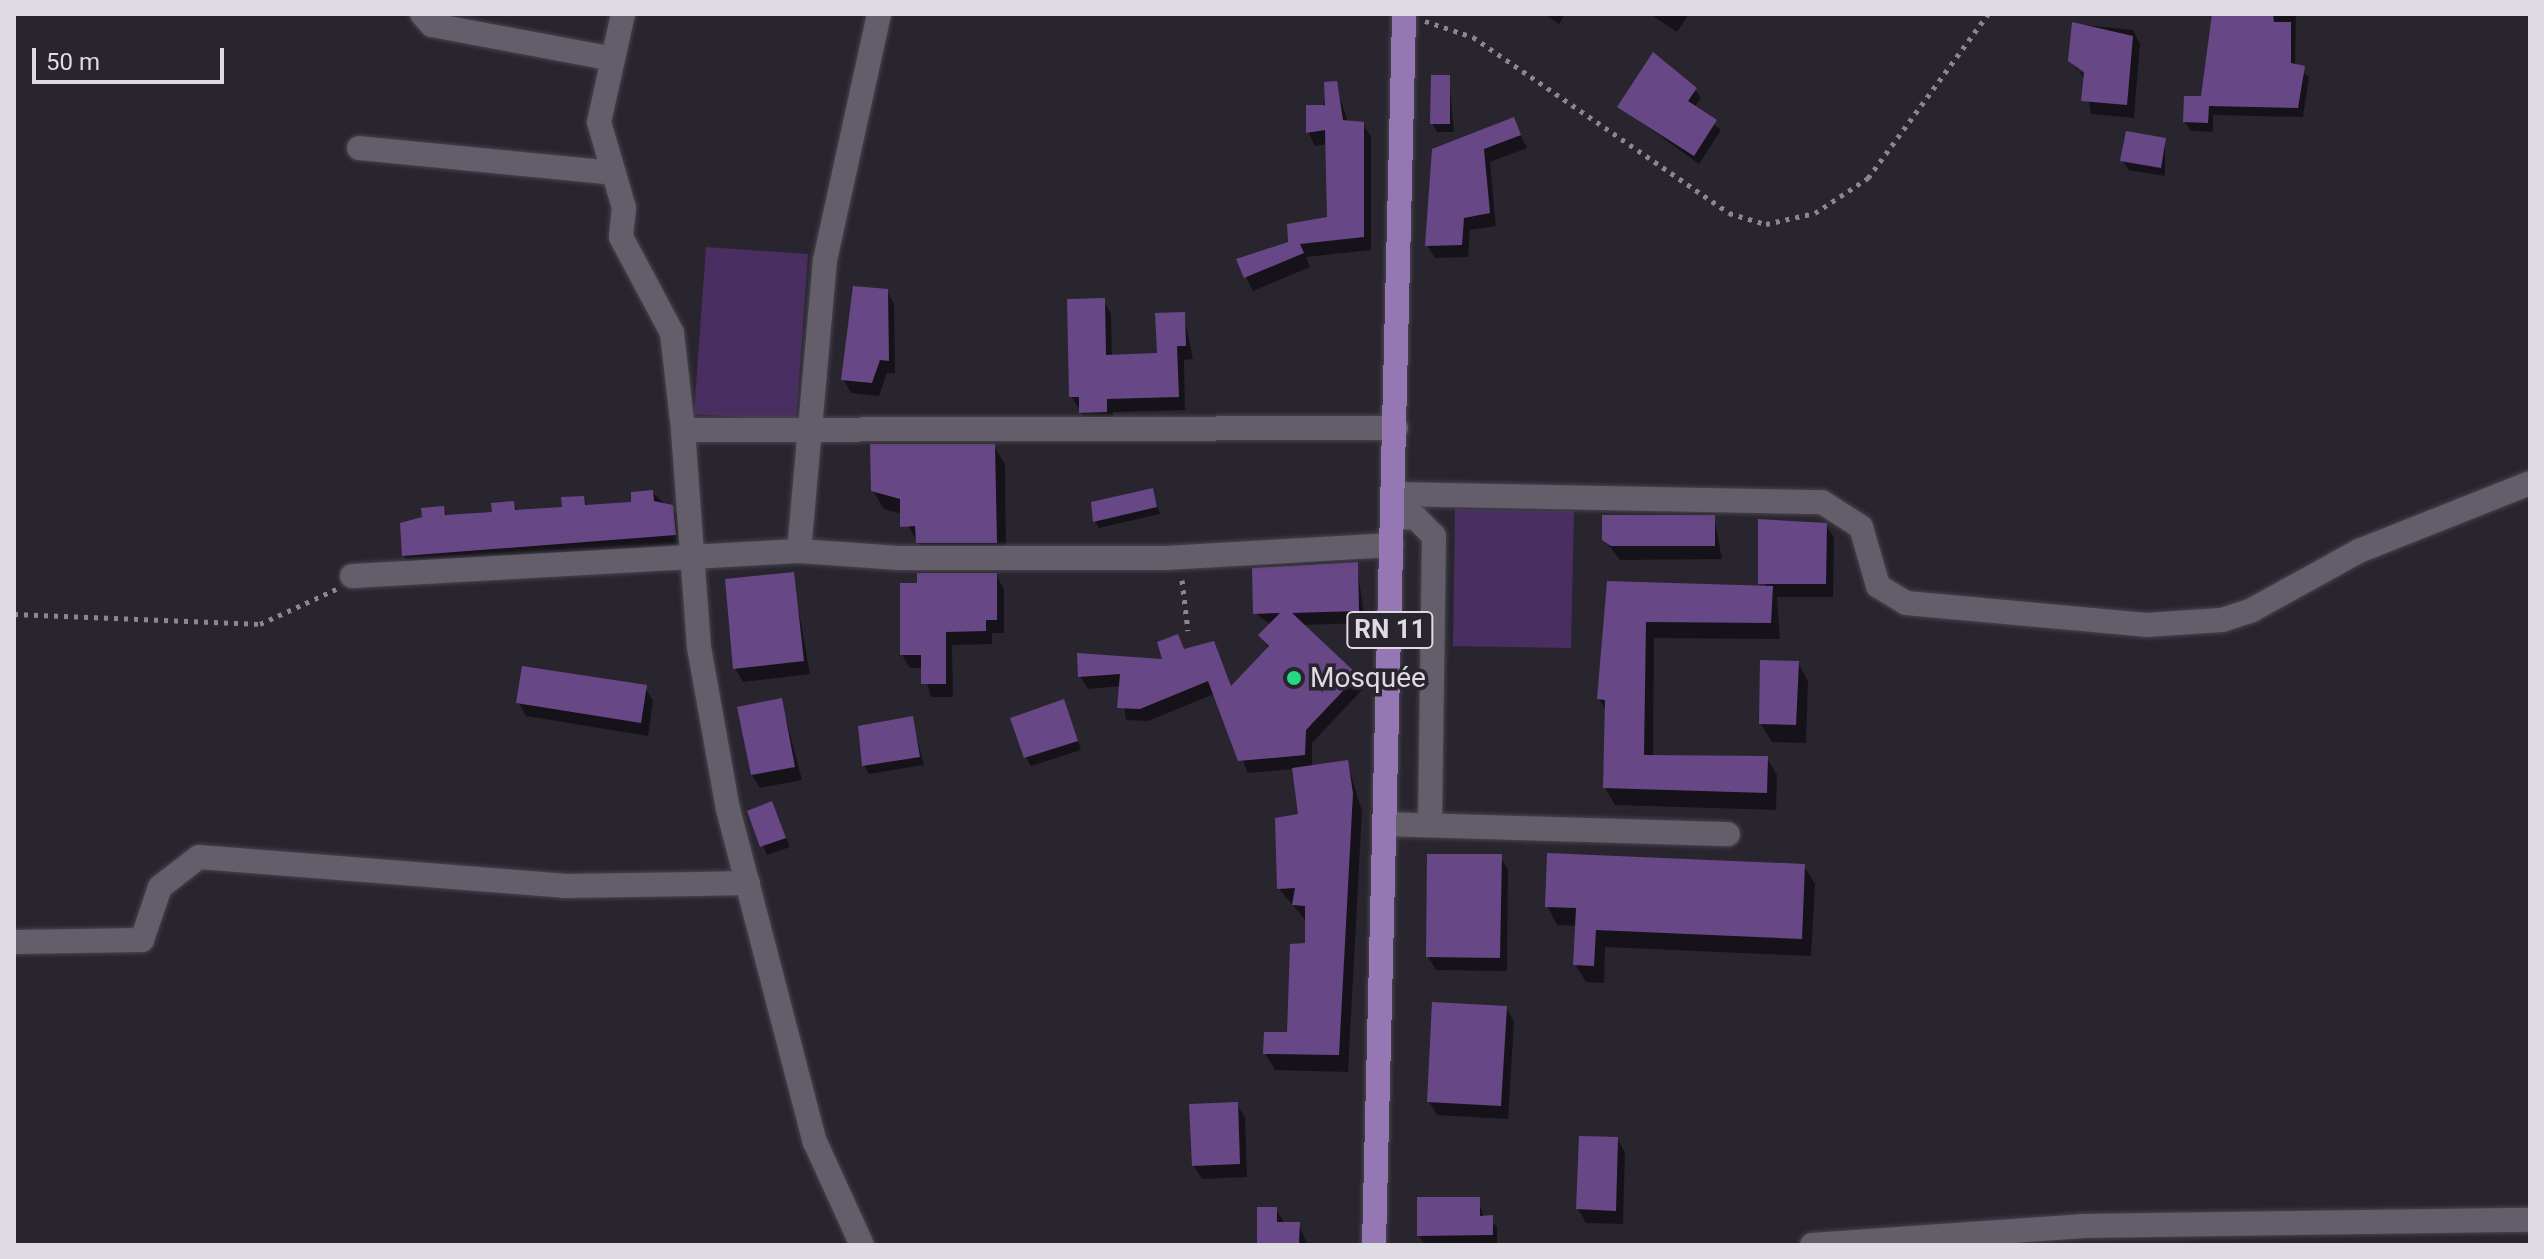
<!DOCTYPE html>
<html>
<head>
<meta charset="utf-8">
<style>
	body { margin:0 }
	#map { position:relative; width:2544px; height:1259px; overflow:hidden; background:#29252f; font-family:Roboto,sans-serif }
	div>[style] { position:absolute }
	[style*='--x'] { left:calc(var(--x)*1px); top:calc(var(--y)*1px); width:calc(var(--w)*1px); rotate:calc(var(--a)*1deg) }
	.green>* { inset:0; background:#492f61 }
	.shadow>* { inset:0; background:#0007 }
	.building>* { inset:0; background:#684787 }
	.path>* { height:5px; margin-top:-2.5px; transform-origin:0; background:repeating-linear-gradient(90deg,#8a878f 0 4px,transparent 0 10px) }
	.roads { filter:drop-shadow(0 0 2px #47434c) drop-shadow(0 0 2px #47434c) }
	.street>* { height:24px; margin:-12px; padding:0 12px; transform-origin:12px; border-radius:12px; background:#635e6a }
	.primary>* { height:24px; margin:-12px; padding:0 12px; transform-origin:12px; border-radius:12px; background:#9578b3 }
	.dots>* { width:22px; height:22px; translate:-50% -50%; box-sizing:border-box; border:4px solid #29252f; border-radius:50% }
	span { translate:-50% -50%; white-space:nowrap; text-align:center; line-height:1.15; -webkit-text-stroke:7px #29252f; paint-order:stroke }
	.shield-label span { padding:2px 6px; background:#29252f; border:2px solid; border-radius:6px; -webkit-text-stroke-width:0 }
	.shield-label { font-size:26px; color:#dedbe2; font-weight:700 }
	.poi-label { font-size:28px; color:#dedbe2 }
	.left { translate:0 -50%; text-align:left }
	.frame { position:absolute; inset:0; border:16px solid #dedbe2; pointer-events:none }
	.scale { position:absolute; left:32px; top:48px; width:192px; height:36px; box-sizing:border-box; border:4px solid #dedbe2; border-top:0; padding-left:10px; font-size:24px; line-height:28px; white-space:nowrap; color:#dedbe2; -webkit-text-stroke:6px #29252f; paint-order:stroke }
</style>
</head>
<body>
<div id="map">
	<div class="green">
		<div style="clip-path:polygon(706px 247px,808px 254px,796px 421px,694px 414px)"></div>
		<div style="clip-path:polygon(1455px 509px,1574px 511px,1571px 648px,1453px 646px)"></div>
	</div>
	<div class="shadow">
		<div style="clip-path:polygon(1544px 14px,1565px 14px,1559px 24px)"></div>
		<div style="clip-path:polygon(1650px 14px,1689px 14px,1677px 32px)"></div>
		<div style="clip-path:polygon(2213px 14px,2296px 14px,2295px 66px,2309px 77px,2303px 117px,2213px 115px,2213px 132px,2191px 131px,2185px 122px,2202px 98px)"></div>
		<div style="clip-path:polygon(evenodd,2074px 24px,2133px 30px,2140px 44px,2134px 118px,2091px 114px,2085px 79px,2071px 61px,2074px 24px,2076px 64px,2093px 76px,2091px 79px,2076px 69px,2076px 64px)"></div>
		<div style="clip-path:polygon(1449px 77px,1454px 132px,1437px 132px,1432px 123px)"></div>
		<div style="clip-path:polygon(1335px 83px,1348px 122px,1363px 124px,1371px 137px,1371px 250px,1306px 257px,1310px 267px,1253px 291px,1246px 277px,1329px 218px,1328px 144px,1315px 146px,1308px 132px)"></div>
		<div style="clip-path:polygon(1695px 89px,1701px 98px,1694px 108px,1721px 130px,1699px 164px,1620px 107px)"></div>
		<div style="clip-path:polygon(1513px 119px,1527px 148px,1490px 162px,1496px 226px,1470px 230px,1468px 257px,1435px 258px,1427px 245px,1434px 150px)"></div>
		<div style="clip-path:polygon(2165px 139px,2165px 176px,2128px 170px,2123px 161px)"></div>
		<div style="clip-path:polygon(887px 291px,894px 304px,895px 374px,887px 373px,879px 396px,851px 393px,843px 379px)"></div>
		<div style="clip-path:polygon(1103px 300px,1111px 314px,1112px 357px,1159px 355px,1184px 314px,1193px 359px,1184px 360px,1185px 410px,1113px 412px,1114px 425px,1089px 426px,1071px 396px)"></div>
		<div style="clip-path:polygon(994px 446px,1005px 464px,1006px 561px,928px 561px,902px 514px,884px 509px,873px 491px)"></div>
		<div style="clip-path:polygon(1152px 490px,1160px 514px,1099px 528px,1095px 521px)"></div>
		<div style="clip-path:polygon(652px 492px,677px 515px,679px 544px,409px 564px,404px 556px,424px 519px,443px 508px,448px 517px,494px 514px,513px 503px,518px 512px,564px 508px,583px 498px,588px 507px,633px 503px)"></div>
		<div style="clip-path:polygon(1714px 517px,1722px 559px,1620px 560px,1604px 539px)"></div>
		<div style="clip-path:polygon(1826px 525px,1834px 538px,1833px 597px,1777px 597px,1780px 639px,1654px 638px,1653px 757px,1767px 758px,1777px 775px,1776px 810px,1615px 805px,1605px 788px,1606px 711px,1599px 699px,1609px 583px,1762px 588px)"></div>
		<div style="clip-path:polygon(1357px 564px,1365px 623px,1302px 625px,1363px 689px,1312px 743px,1312px 767px,1347px 762px,1362px 811px,1348px 1072px,1275px 1070px,1265px 1053px,1289px 1034px,1308px 944px,1307px 922px,1279px 889px,1301px 816px,1294px 769px,1248px 773px,1214px 694px,1148px 721px,1126px 720px,1121px 686px,1088px 689px,1080px 676px,1164px 661px,1178px 637px,1185px 650px,1213px 644px,1232px 688px,1269px 650px,1261px 636px,1271px 625px,1255px 613px)"></div>
		<div style="clip-path:polygon(792px 574px,810px 674px,743px 682px,735px 668px)"></div>
		<div style="clip-path:polygon(996px 575px,1004px 589px,1004px 633px,992px 633px,992px 644px,952px 645px,953px 697px,931px 697px,923px 668px,910px 668px,902px 655px,919px 585px)"></div>
		<div style="clip-path:polygon(1798px 663px,1808px 681px,1806px 743px,1772px 742px,1761px 724px)"></div>
		<div style="clip-path:polygon(645px 687px,653px 701px,648px 736px,526px 716px,518px 702px)"></div>
		<div style="clip-path:polygon(781px 700px,802px 780px,760px 788px,752px 775px)"></div>
		<div style="clip-path:polygon(1063px 702px,1081px 750px,1031px 766px,1026px 757px)"></div>
		<div style="clip-path:polygon(912px 719px,924px 765px,869px 774px,864px 765px)"></div>
		<div style="clip-path:polygon(771px 803px,790px 847px,767px 855px,750px 812px)"></div>
		<div style="clip-path:polygon(1500px 856px,1508px 870px,1507px 971px,1436px 970px,1428px 957px)"></div>
		<div style="clip-path:polygon(1804px 866px,1815px 884px,1811px 956px,1605px 947px,1604px 983px,1586px 982px,1575px 964px,1577px 926px,1557px 925px,1547px 906px)"></div>
		<div style="clip-path:polygon(1506px 1008px,1514px 1021px,1508px 1119px,1437px 1115px,1429px 1102px)"></div>
		<div style="clip-path:polygon(1237px 1104px,1245px 1118px,1247px 1177px,1202px 1179px,1194px 1166px)"></div>
		<div style="clip-path:polygon(1617px 1139px,1625px 1152px,1623px 1224px,1586px 1223px,1578px 1209px)"></div>
		<div style="clip-path:polygon(1478px 1199px,1484px 1218px,1497px 1226px,1497px 1244px,1424px 1244px,1419px 1235px)"></div>
		<div style="clip-path:polygon(1276px 1209px,1285px 1224px,1298px 1224px,1308px 1245px,1259px 1245px)"></div>
	</div>
	<div class="building">
		<div style="clip-path:polygon(2212px 14px,2273px 14px,2274px 22px,2291px 22px,2291px 63px,2305px 66px,2298px 108px,2209px 106px,2208px 123px,2183px 122px,2184px 96px,2201px 96px)"></div>
		<div style="clip-path:polygon(2072px 22px,2133px 36px,2127px 105px,2081px 101px,2084px 72px,2068px 61px)"></div>
		<div style="clip-path:polygon(1653px 52px,1697px 88px,1688px 101px,1717px 120px,1694px 156px,1617px 107px)"></div>
		<div style="clip-path:polygon(1431px 75px,1450px 75px,1450px 124px,1430px 124px)"></div>
		<div style="clip-path:polygon(1337px 81px,1343px 120px,1364px 122px,1364px 237px,1300px 244px,1304px 253px,1244px 278px,1236px 259px,1288px 242px,1287px 224px,1327px 217px,1325px 130px,1306px 133px,1306px 105px,1325px 105px,1324px 82px)"></div>
		<div style="clip-path:polygon(1514px 117px,1521px 135px,1484px 149px,1490px 213px,1464px 218px,1462px 245px,1425px 246px,1432px 149px)"></div>
		<div style="clip-path:polygon(2126px 131px,2166px 138px,2161px 168px,2120px 161px)"></div>
		<div style="clip-path:polygon(853px 286px,888px 289px,889px 361px,880px 360px,872px 383px,841px 380px)"></div>
		<div style="clip-path:polygon(1105px 298px,1106px 355px,1157px 353px,1155px 313px,1185px 312px,1186px 346px,1177px 346px,1179px 397px,1107px 399px,1107px 412px,1079px 413px,1079px 397px,1069px 397px,1067px 299px)"></div>
		<div style="clip-path:polygon(870px 444px,995px 444px,997px 543px,916px 543px,915px 526px,900px 527px,900px 499px,871px 491px)"></div>
		<div style="clip-path:polygon(1153px 488px,1157px 507px,1093px 522px,1091px 502px)"></div>
		<div style="clip-path:polygon(653px 490px,654px 501px,673px 505px,676px 535px,402px 556px,400px 523px,422px 517px,421px 508px,444px 506px,445px 515px,492px 512px,491px 503px,514px 501px,515px 510px,562px 507px,561px 497px,584px 496px,585px 505px,631px 502px,631px 492px)"></div>
		<div style="clip-path:polygon(1602px 515px,1715px 515px,1715px 546px,1611px 546px,1602px 540px)"></div>
		<div style="clip-path:polygon(1758px 519px,1827px 523px,1826px 584px,1758px 584px)"></div>
		<div style="clip-path:polygon(1358px 562px,1359px 611px,1292px 613px,1358px 675px,1306px 730px,1305px 755px,1238px 761px,1208px 681px,1140px 709px,1117px 708px,1120px 674px,1078px 677px,1077px 653px,1162px 659px,1157px 642px,1178px 634px,1184px 649px,1214px 641px,1231px 686px,1269px 646px,1258px 635px,1280px 613px,1253px 614px,1252px 568px)"></div>
		<div style="clip-path:polygon(794px 572px,804px 661px,733px 669px,725px 579px)"></div>
		<div style="clip-path:polygon(917px 573px,997px 573px,997px 620px,986px 620px,986px 631px,946px 632px,946px 684px,921px 684px,921px 655px,900px 655px,900px 583px,917px 583px)"></div>
		<div style="clip-path:polygon(1607px 581px,1773px 586px,1771px 623px,1646px 622px,1644px 755px,1768px 756px,1767px 793px,1603px 788px,1605px 700px,1597px 699px)"></div>
		<div style="clip-path:polygon(1760px 660px,1799px 661px,1796px 725px,1759px 724px)"></div>
		<div style="clip-path:polygon(522px 666px,647px 685px,641px 723px,516px 703px)"></div>
		<div style="clip-path:polygon(782px 698px,795px 767px,751px 775px,737px 707px)"></div>
		<div style="clip-path:polygon(1064px 699px,1078px 741px,1024px 758px,1010px 718px)"></div>
		<div style="clip-path:polygon(913px 716px,920px 757px,862px 766px,858px 726px)"></div>
		<div style="clip-path:polygon(1348px 760px,1353px 793px,1339px 1055px,1263px 1054px,1264px 1032px,1287px 1032px,1290px 944px,1305px 943px,1305px 906px,1292px 905px,1295px 888px,1277px 889px,1275px 818px,1298px 814px,1292px 768px)"></div>
		<div style="clip-path:polygon(772px 801px,786px 838px,760px 847px,747px 811px)"></div>
		<div style="clip-path:polygon(1547px 853px,1805px 864px,1802px 939px,1596px 930px,1594px 966px,1573px 965px,1576px 908px,1545px 907px)"></div>
		<div style="clip-path:polygon(1427px 854px,1502px 854px,1500px 958px,1426px 957px)"></div>
		<div style="clip-path:polygon(1432px 1002px,1507px 1006px,1501px 1106px,1427px 1102px)"></div>
		<div style="clip-path:polygon(1238px 1102px,1240px 1164px,1192px 1166px,1189px 1104px)"></div>
		<div style="clip-path:polygon(1579px 1136px,1618px 1137px,1616px 1211px,1576px 1209px)"></div>
		<div style="clip-path:polygon(1417px 1197px,1480px 1197px,1480px 1216px,1493px 1215px,1493px 1235px,1417px 1236px)"></div>
		<div style="clip-path:polygon(1257px 1207px,1277px 1207px,1277px 1222px,1300px 1222px,1299px 1245px,1257px 1245px)"></div>
	</div>
	<div class="path">
		<div style="--x:1425;--y:21;--w:51;--a:18.4"></div>
		<div style="--x:1473;--y:37;--w:311;--a:34.5"></div>
		<div style="--x:1729;--y:213;--w:39;--a:17"></div>
		<div style="--x:1766;--y:224;--w:50;--a:-12.7"></div>
		<div style="--x:1815;--y:213;--w:64;--a:-33.4"></div>
		<div style="--x:1868;--y:178;--w:203;--a:-53.8"></div>
		<div style="--x:1182;--y:580;--w:51;--a:83.3"></div>
		<div style="--x:14;--y:614;--w:246;--a:2.3"></div>
		<div style="--x:260;--y:624;--w:84;--a:-24.7"></div>
	</div>
	<div class="roads">
		<div class="street">
			<div style="--x:422;--y:14;--w:15;--a:48"></div>
			<div style="--x:432;--y:25;--w:184;--a:10.6"></div>
			<div style="--x:623;--y:14;--w:111;--a:102.5"></div>
			<div style="--x:599;--y:122;--w:90;--a:73.8"></div>
			<div style="--x:624;--y:208;--w:29;--a:96"></div>
			<div style="--x:621;--y:237;--w:109;--a:62"></div>
			<div style="--x:672;--y:333;--w:98;--a:83.5"></div>
			<div style="--x:683;--y:430;--w:713;--a:-0.16"></div>
			<div style="--x:359;--y:148;--w:256;--a:5.6"></div>
			<div style="--x:683;--y:430;--w:218;--a:85.8"></div>
			<div style="--x:699;--y:647;--w:165;--a:79.9"></div>
			<div style="--x:728;--y:809;--w:344;--a:75.4"></div>
			<div style="--x:815;--y:1142;--w:113;--a:65.5"></div>
			<div style="--x:1393;--y:494;--w:429;--a:1.1"></div>
			<div style="--x:1822;--y:502;--w:46;--a:32.7"></div>
			<div style="--x:1861;--y:527;--w:61;--a:73.9"></div>
			<div style="--x:1878;--y:586;--w:33;--a:31"></div>
			<div style="--x:1906;--y:603;--w:241;--a:5.2"></div>
			<div style="--x:2146;--y:625;--w:76;--a:-3.8"></div>
			<div style="--x:2222;--y:620;--w:32;--a:-18"></div>
			<div style="--x:2252;--y:610;--w:122;--a:-28.9"></div>
			<div style="--x:2359;--y:551;--w:184;--a:-21.7"></div>
			<div style="--x:1393;--y:517;--w:23;--a:2"></div>
			<div style="--x:1416;--y:518;--w:25;--a:45"></div>
			<div style="--x:1434;--y:536;--w:288;--a:90.8"></div>
			<div style="--x:799;--y:551;--w:100;--a:4"></div>
			<div style="--x:899;--y:558;--w:267;--a:0"></div>
			<div style="--x:1166;--y:558;--w:226;--a:-3.3"></div>
			<div style="--x:352;--y:576;--w:448;--a:-3.2"></div>
			<div style="--x:799;--y:551;--w:292;--a:-84.9"></div>
			<div style="--x:825;--y:260;--w:252;--a:-77.6"></div>
			<div style="--x:1385;--y:824;--w:343;--a:1.7"></div>
			<div style="--x:14;--y:942;--w:128;--a:-0.9"></div>
			<div style="--x:142;--y:940;--w:56;--a:-71.2"></div>
			<div style="--x:160;--y:887;--w:49;--a:-37.6"></div>
			<div style="--x:199;--y:857;--w:366;--a:4.5"></div>
			<div style="--x:564;--y:886;--w:184;--a:-0.9"></div>
			<div style="--x:1812;--y:1245;--w:270;--a:-4"></div>
			<div style="--x:2081;--y:1226;--w:449;--a:-0.8"></div>
		</div>
		<div class="primary">
			<div style="--x:1374;--y:1245;--w:1231;--a:-88.6"></div>
		</div>
	</div>
	<div class="dots">
		<div style="left:1294px;top:678px;background:#24d886"></div>
	</div>
	<div class="shield-label">
		<span style="left:1390px;top:630px">RN 11</span>
	</div>
	<div class="poi-label">
		<span class="left" style="left:1310px;top:678px">Mosquée</span>
	</div>
	<div class="frame"></div>
	<div class="scale">50 m</div>
</div>
</body>
</html>
